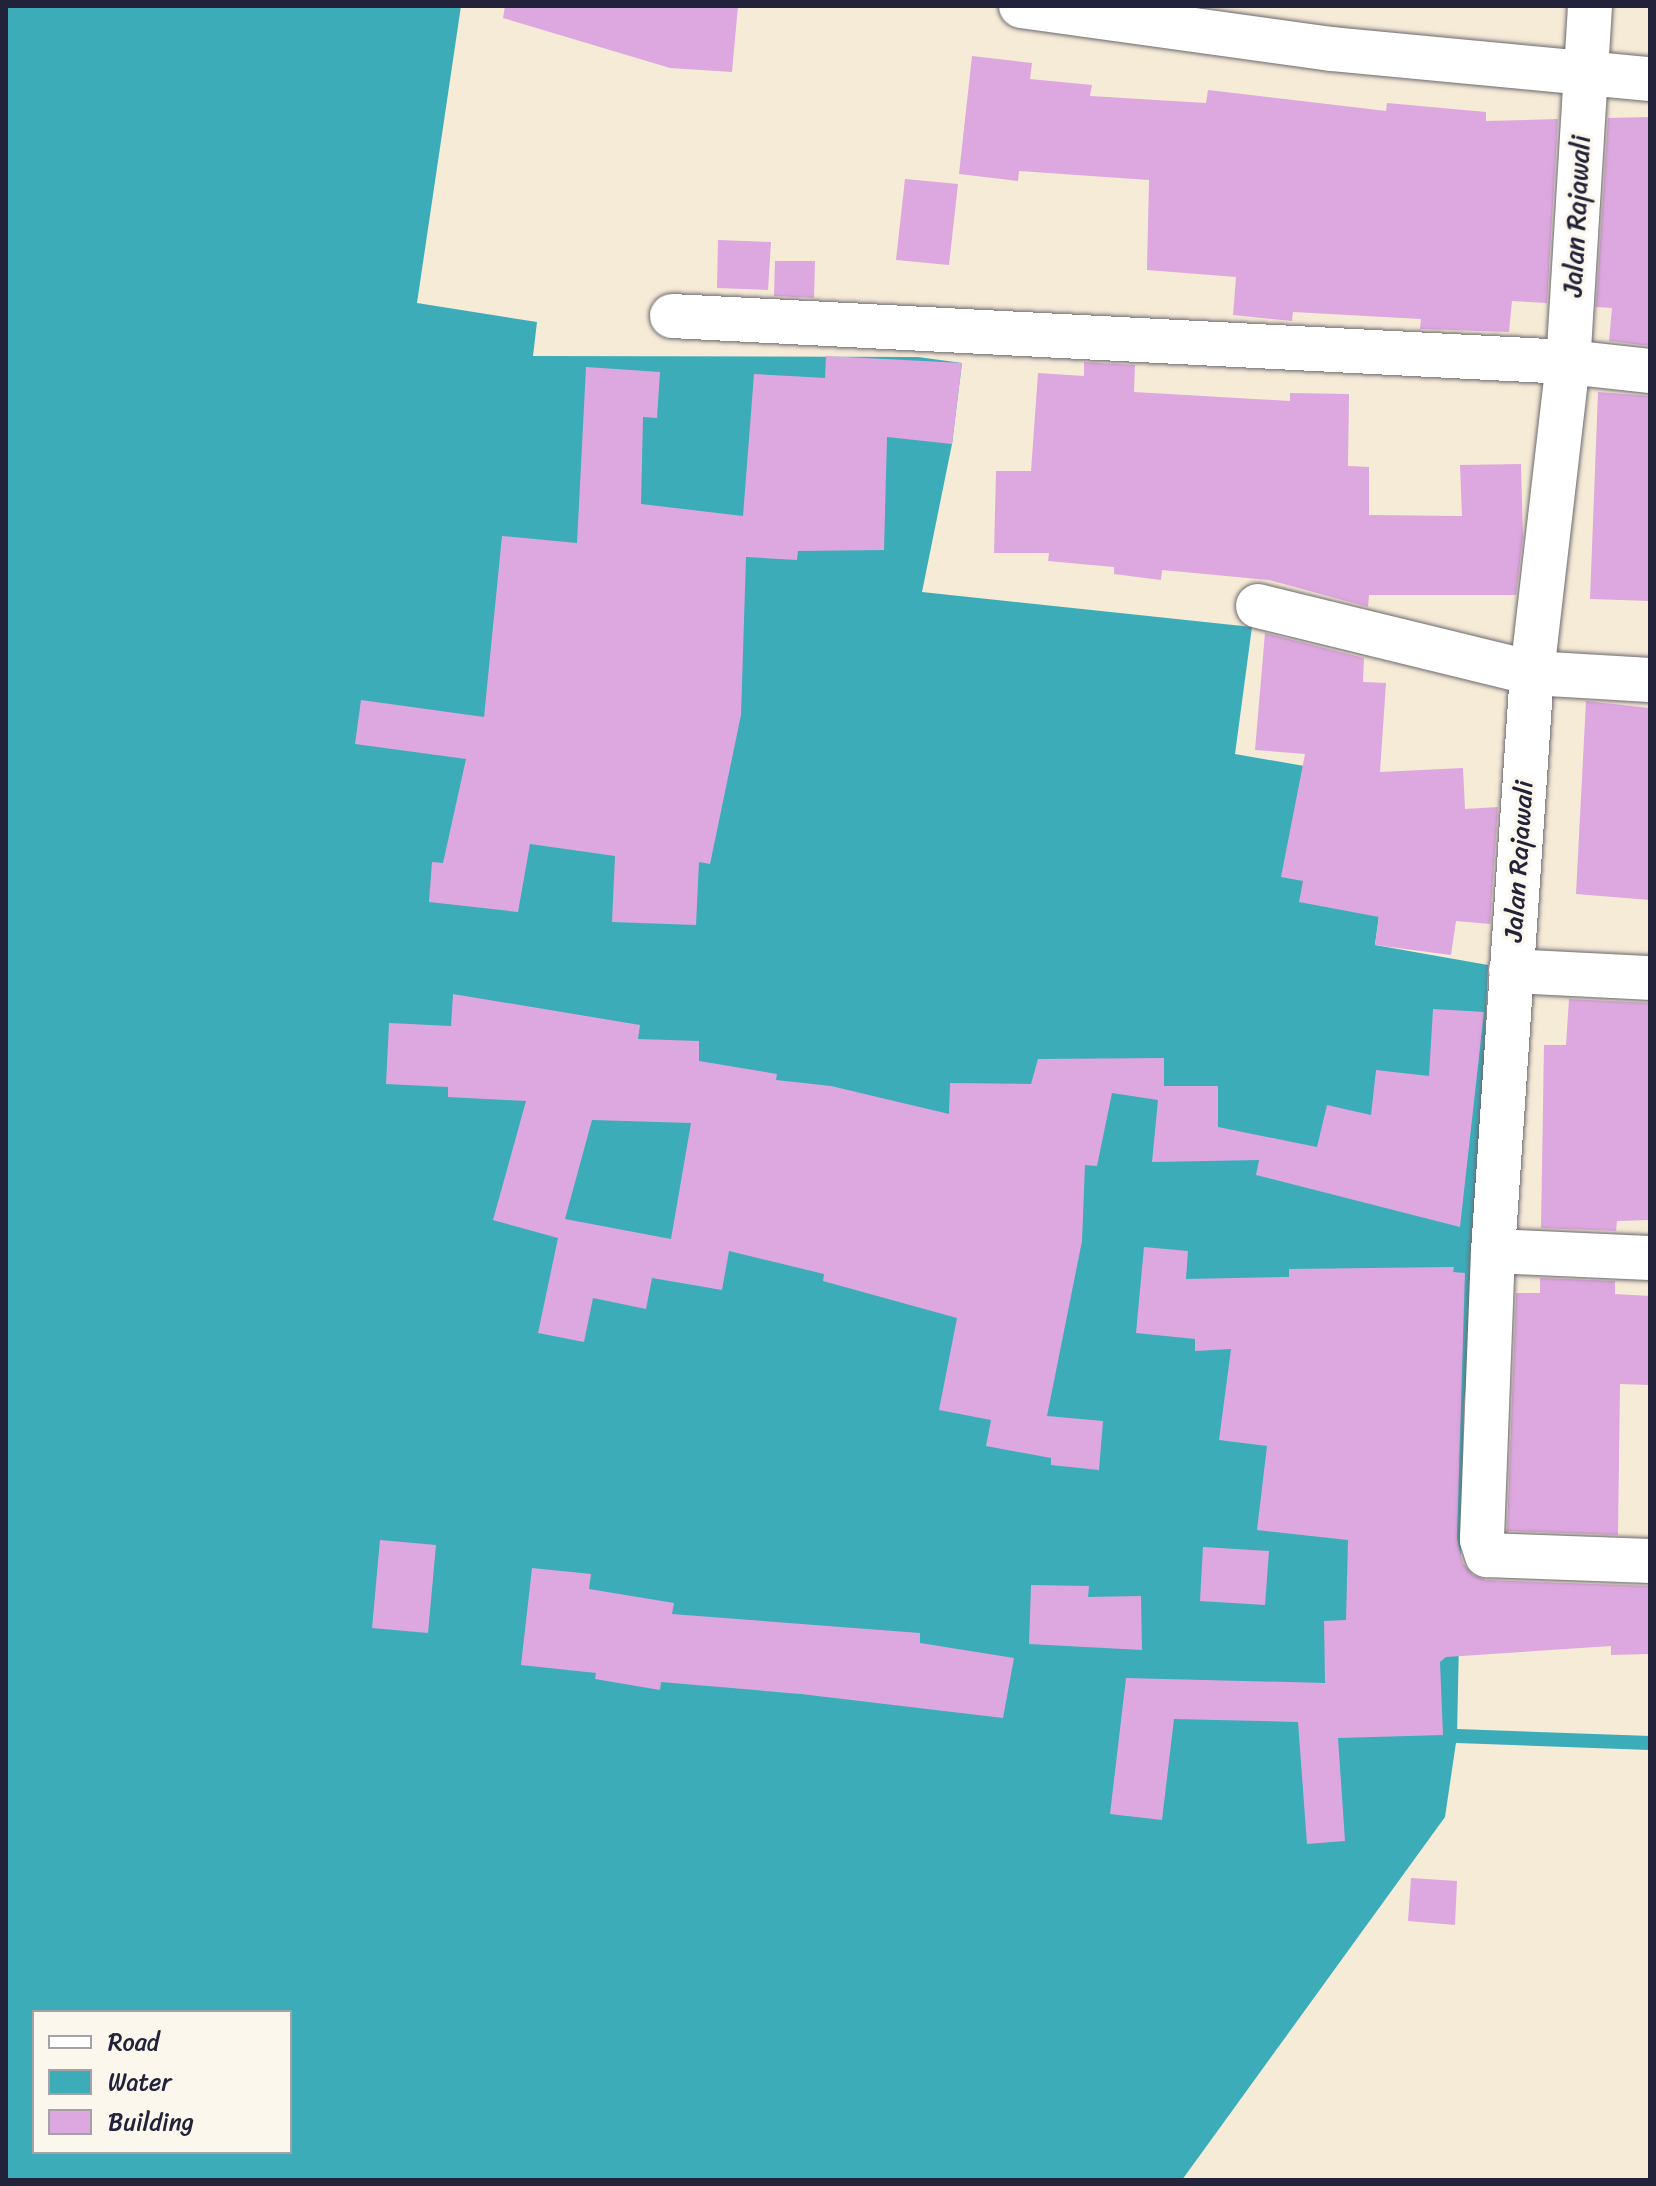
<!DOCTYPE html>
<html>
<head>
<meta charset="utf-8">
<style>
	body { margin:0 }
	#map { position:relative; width:1656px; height:2186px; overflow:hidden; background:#f6ebd6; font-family:Sriracha,sans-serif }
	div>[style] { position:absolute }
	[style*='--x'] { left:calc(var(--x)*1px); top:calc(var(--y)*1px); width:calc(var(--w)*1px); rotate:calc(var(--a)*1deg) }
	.water>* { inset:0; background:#3dacb9 }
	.stream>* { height:14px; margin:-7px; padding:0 7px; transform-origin:7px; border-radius:7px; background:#3dacb9 }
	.building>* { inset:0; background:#dda8df }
	.roads { filter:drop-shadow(0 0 2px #6c6871) drop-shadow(0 0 2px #6c6871) }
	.minor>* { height:44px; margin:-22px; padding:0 22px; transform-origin:22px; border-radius:22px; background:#fff }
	span { translate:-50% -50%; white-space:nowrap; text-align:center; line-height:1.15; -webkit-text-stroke:7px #fbf7ec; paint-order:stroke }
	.street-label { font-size:26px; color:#22223b }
	.frame { position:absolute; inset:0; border:8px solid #22223b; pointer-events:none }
	.legend { position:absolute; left:32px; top:2010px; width:260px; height:144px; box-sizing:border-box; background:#fbf7ec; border:2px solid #a4a2a5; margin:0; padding:10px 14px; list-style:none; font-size:24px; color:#22223b }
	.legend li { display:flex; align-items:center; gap:16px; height:40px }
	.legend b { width:40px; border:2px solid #a4a2a5 }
</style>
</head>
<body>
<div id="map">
	<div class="water">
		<div style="clip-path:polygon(evenodd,6px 6px,461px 6px,417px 303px,537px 322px,533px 356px,918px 357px,962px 363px,952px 444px,922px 592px,1252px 627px,1235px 754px,1397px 782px,1375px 945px,1488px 965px,1472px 1354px,1464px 1401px,1457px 1736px,1445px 1817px,1182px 2180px,6px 2180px,6px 6px,34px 2012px,290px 2012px,290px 2152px,34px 2152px,34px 2012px)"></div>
	</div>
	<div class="stream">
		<div style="--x:1457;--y:1736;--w:193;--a:2.1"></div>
	</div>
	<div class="building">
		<div style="clip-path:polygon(505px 6px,738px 6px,732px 72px,670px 68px,503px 18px)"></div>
		<div style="clip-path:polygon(972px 56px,1032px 63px,1030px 79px,1092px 85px,1090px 96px,1206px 103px,1208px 90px,1386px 111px,1387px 103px,1486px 112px,1486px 121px,1558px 119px,1547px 303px,1512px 301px,1509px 332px,1420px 329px,1421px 319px,1293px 312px,1292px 321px,1233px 315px,1236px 277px,1147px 270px,1149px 180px,1019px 171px,1018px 181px,959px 174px)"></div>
		<div style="clip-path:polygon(1650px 117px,1650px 346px,1609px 341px,1612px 308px,1596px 307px,1608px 118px)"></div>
		<div style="clip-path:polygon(905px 179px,958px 184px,949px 265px,896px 260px)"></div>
		<div style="clip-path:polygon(718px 240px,771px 242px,768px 290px,717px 288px)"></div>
		<div style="clip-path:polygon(775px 261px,815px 261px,814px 298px,774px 296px)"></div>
		<div style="clip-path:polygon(826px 356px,962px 363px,952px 444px,887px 437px,884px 550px,798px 551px,797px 560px,746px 557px,741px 715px,710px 864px,699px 862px,696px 925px,612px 922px,615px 856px,530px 844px,518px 912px,429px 902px,432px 862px,443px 863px,466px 759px,355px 744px,361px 700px,484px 717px,502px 536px,577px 543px,586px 367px,660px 372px,657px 418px,643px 417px,641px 504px,743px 516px,754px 374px,825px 378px)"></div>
		<div style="clip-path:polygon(1084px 362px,1135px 365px,1134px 392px,1290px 401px,1290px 393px,1349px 394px,1348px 466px,1369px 467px,1369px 515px,1462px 516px,1460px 465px,1521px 464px,1523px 537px,1516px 595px,1369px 595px,1368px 607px,1269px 580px,1162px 570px,1161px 580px,1114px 574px,1114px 567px,1048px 561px,1049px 553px,994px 553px,996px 471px,1031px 471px,1038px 373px,1084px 376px)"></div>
		<div style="clip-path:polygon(1598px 392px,1650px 396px,1650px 601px,1590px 599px)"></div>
		<div style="clip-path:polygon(1265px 633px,1364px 658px,1363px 682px,1386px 683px,1380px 772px,1463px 768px,1465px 809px,1498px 807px,1490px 924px,1456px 921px,1451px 955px,1375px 945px,1379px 917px,1299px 902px,1303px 881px,1281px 877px,1305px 754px,1255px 750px)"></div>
		<div style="clip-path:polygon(1586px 701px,1650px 708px,1650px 900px,1576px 894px)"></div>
		<div style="clip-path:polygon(evenodd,453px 994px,640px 1025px,638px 1039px,699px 1041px,699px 1061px,777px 1074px,776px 1080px,831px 1086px,949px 1114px,950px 1083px,1031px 1084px,1038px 1059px,1164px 1058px,1164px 1086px,1218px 1086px,1218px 1127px,1317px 1147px,1327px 1105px,1371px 1115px,1376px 1070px,1429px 1076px,1433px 1009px,1484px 1012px,1460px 1227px,1256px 1175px,1259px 1160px,1152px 1162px,1158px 1100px,1112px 1093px,1097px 1166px,1085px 1165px,1082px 1241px,1047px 1416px,1103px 1421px,1099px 1470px,1051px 1465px,1051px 1458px,986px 1446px,991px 1420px,939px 1410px,957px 1318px,823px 1281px,824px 1274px,729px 1251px,722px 1290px,652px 1278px,646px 1309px,593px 1298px,584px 1342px,538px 1333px,558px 1238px,493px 1220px,526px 1101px,448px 1097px,448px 1087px,386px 1084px,389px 1023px,451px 1026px,453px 994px,592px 1120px,691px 1123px,671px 1239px,565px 1219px,592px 1120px)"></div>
		<div style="clip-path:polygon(1569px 999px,1650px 1003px,1650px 1220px,1617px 1221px,1616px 1231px,1541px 1228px,1544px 1045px,1566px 1045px)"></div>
		<div style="clip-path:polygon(1144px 1247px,1188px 1251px,1186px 1279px,1289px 1277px,1289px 1269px,1454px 1267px,1453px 1272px,1465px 1273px,1457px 1539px,1463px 1563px,1473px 1575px,1486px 1580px,1650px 1586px,1650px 1654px,1611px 1655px,1611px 1646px,1446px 1657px,1440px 1662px,1443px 1735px,1338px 1738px,1345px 1841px,1307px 1844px,1298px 1722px,1174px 1719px,1162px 1820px,1110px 1814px,1126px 1678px,1325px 1683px,1324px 1621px,1346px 1620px,1348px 1540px,1257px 1530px,1267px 1446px,1219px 1440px,1231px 1349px,1195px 1351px,1195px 1339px,1136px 1333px)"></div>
		<div style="clip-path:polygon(1540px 1278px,1615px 1281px,1615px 1294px,1650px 1296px,1650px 1385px,1620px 1384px,1618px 1535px,1507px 1531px,1516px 1293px,1540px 1293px)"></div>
		<div style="clip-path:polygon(380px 1540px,436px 1545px,428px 1633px,372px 1628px)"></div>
		<div style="clip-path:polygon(1203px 1547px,1269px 1551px,1265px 1605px,1200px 1601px)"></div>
		<div style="clip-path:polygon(532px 1568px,591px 1574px,589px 1589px,674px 1603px,672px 1614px,920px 1633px,920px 1643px,1014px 1658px,1003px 1718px,801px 1694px,661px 1682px,660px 1690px,595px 1679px,596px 1673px,521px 1665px)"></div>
		<div style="clip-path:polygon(1031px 1585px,1089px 1586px,1088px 1597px,1141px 1596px,1142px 1650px,1029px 1644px)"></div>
		<div style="clip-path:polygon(1411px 1878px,1457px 1881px,1455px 1925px,1408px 1921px)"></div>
	</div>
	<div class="roads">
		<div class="minor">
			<div style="--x:1021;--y:6;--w:313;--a:7.9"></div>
			<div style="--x:1331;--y:49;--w:320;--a:5.4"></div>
			<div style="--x:1590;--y:6;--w:357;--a:93.5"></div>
			<div style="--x:1568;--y:362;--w:313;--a:96.6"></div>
			<div style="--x:1532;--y:673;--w:579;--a:93.86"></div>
			<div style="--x:1493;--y:1251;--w:289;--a:92.2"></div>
			<div style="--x:1482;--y:1540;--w:16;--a:72"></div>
			<div style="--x:1487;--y:1555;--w:163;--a:2.1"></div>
			<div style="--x:672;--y:316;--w:897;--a:2.94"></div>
			<div style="--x:1568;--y:362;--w:82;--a:6.3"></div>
			<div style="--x:1258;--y:606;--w:282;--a:13.7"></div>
			<div style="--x:1532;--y:673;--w:118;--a:3.4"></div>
			<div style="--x:1511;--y:971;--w:139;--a:2.9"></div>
			<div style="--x:1493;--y:1251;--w:157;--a:2.6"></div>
		</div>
	</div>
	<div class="street-label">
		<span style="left:1577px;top:216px;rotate:-87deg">Jalan Rajawali</span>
		<span style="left:1519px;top:861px;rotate:-86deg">Jalan Rajawali</span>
	</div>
	<div class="frame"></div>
	<ul class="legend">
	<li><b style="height:10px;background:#fff"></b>Road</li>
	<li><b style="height:22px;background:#3dacb9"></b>Water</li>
	<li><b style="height:22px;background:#dda8df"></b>Building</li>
	</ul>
</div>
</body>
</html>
